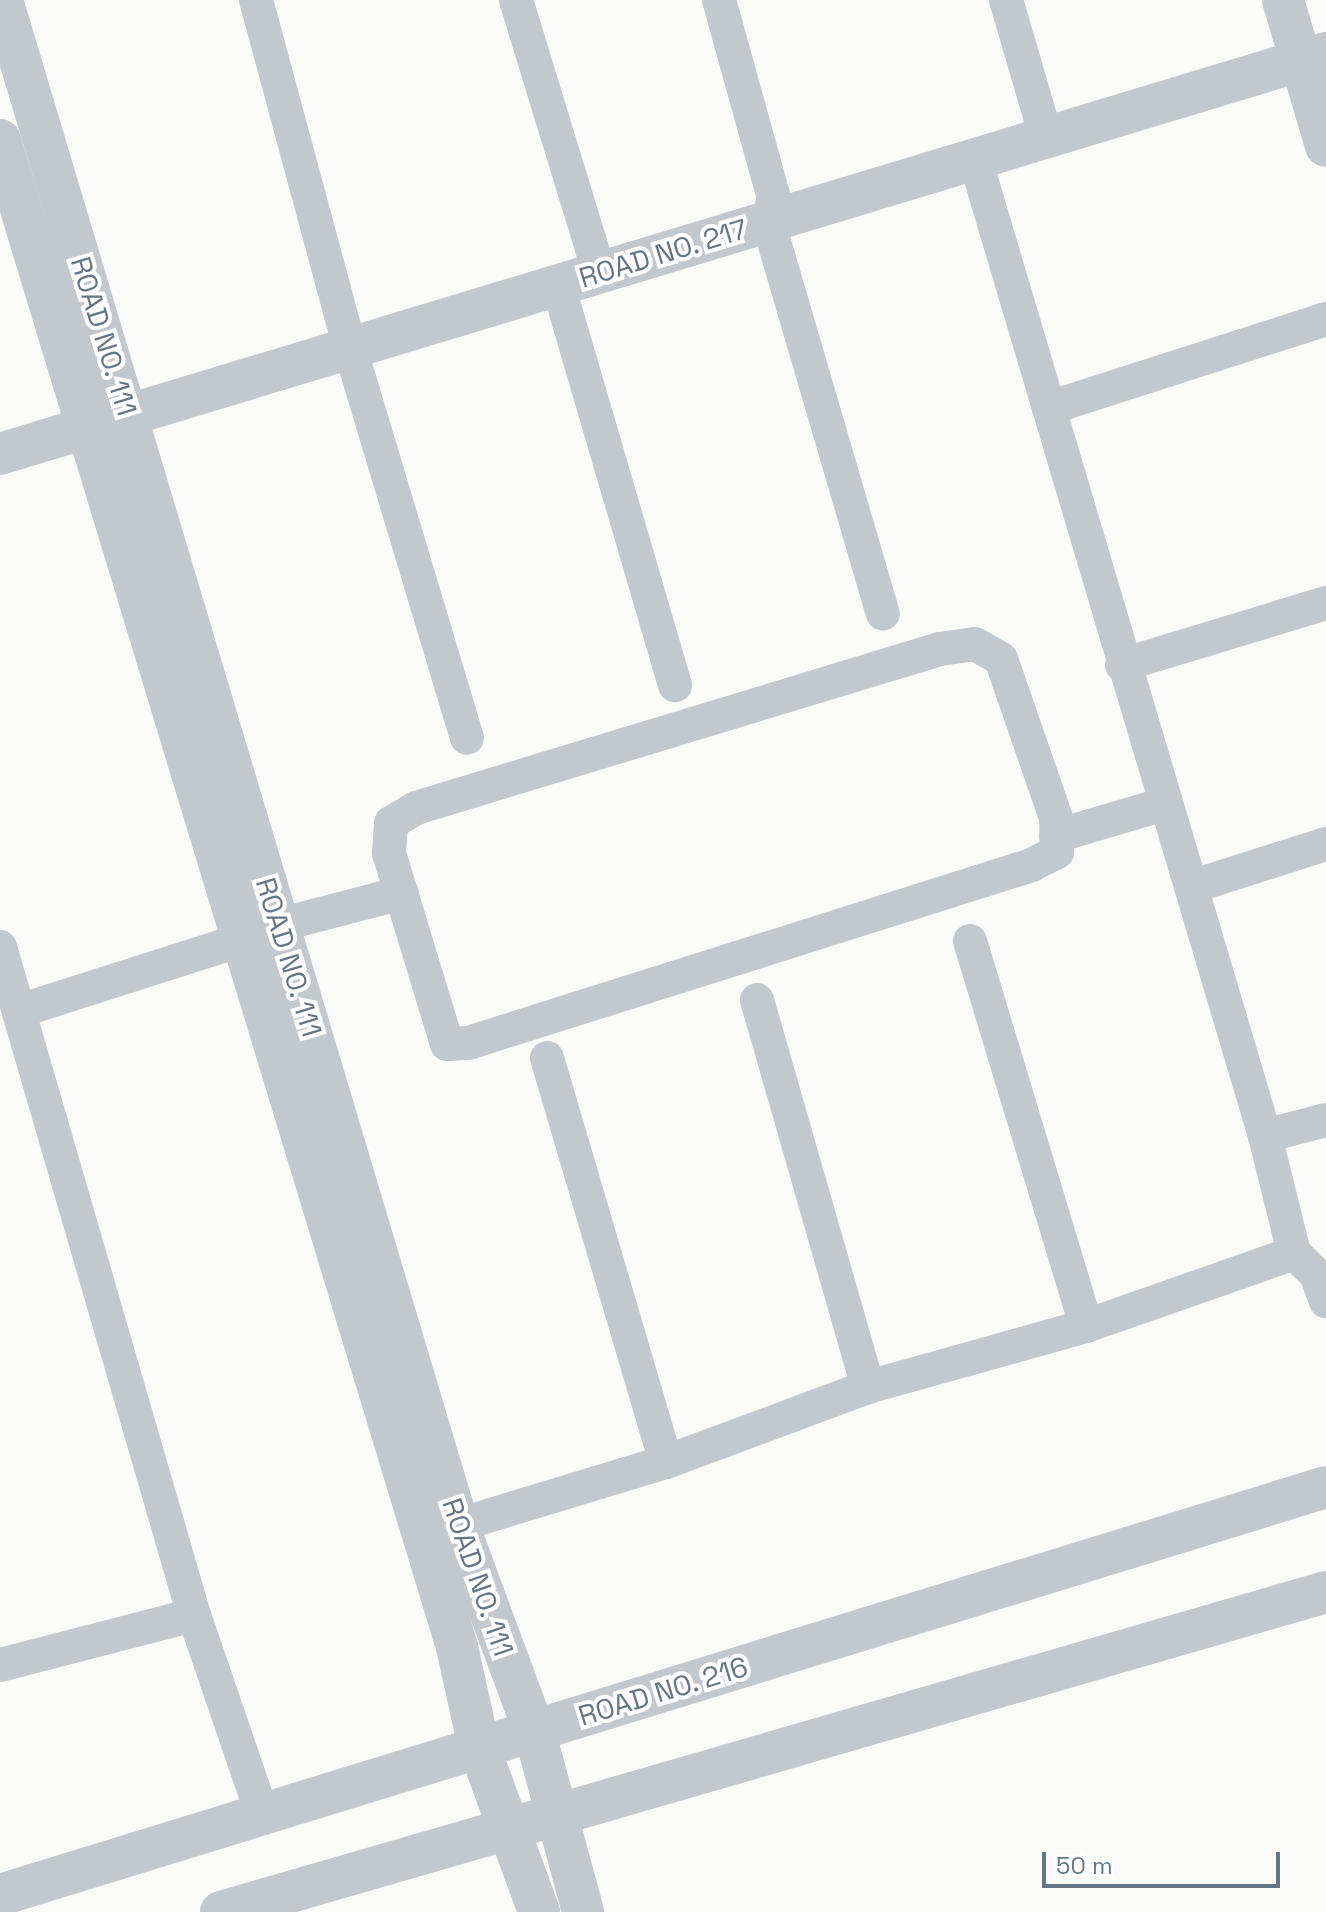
<!DOCTYPE html>
<html>
<head>
<meta charset="utf-8">
<style>
	body { margin:0 }
	#map { position:relative; width:1326px; height:1912px; overflow:hidden; background:#fafaf8; font-family:"Space Grotesk",sans-serif }
	div>[style] { position:absolute }
	[style*='--x'] { left:calc(var(--x)*1px); top:calc(var(--y)*1px); width:calc(var(--w)*1px); rotate:calc(var(--a)*1deg) }
	.minor>* { height:34px; margin:-17px; padding:0 17px; transform-origin:17px; border-radius:17px; background:#c3c8cc }
	.tertiary>* { height:42px; margin:-21px; padding:0 21px; transform-origin:21px; border-radius:21px; background:#c3c8cc }
	span { translate:-50% -50%; white-space:nowrap; text-align:center; line-height:1.15; -webkit-text-stroke:8px #fff; paint-order:stroke }
	.street-label { font-size:28px; color:#657683 }
	.scale { position:absolute; left:1042px; top:1852px; width:238px; height:36px; box-sizing:border-box; border:4px solid #657683; border-top:0; padding-left:10px; font-size:24px; line-height:28px; white-space:nowrap; color:#657683; -webkit-text-stroke:6px #fff; paint-order:stroke }
</style>
</head>
<body>
<div id="map">
	<div class="minor">
		<div style="--x:256;--y:0;--w:360;--a:74.9"></div>
		<div style="--x:350;--y:348;--w:407;--a:73.3"></div>
		<div style="--x:516;--y:0;--w:284;--a:73"></div>
		<div style="--x:719;--y:0;--w:205;--a:74.5"></div>
		<div style="--x:774;--y:198;--w:24;--a:105"></div>
		<div style="--x:768;--y:221;--w:409;--a:73.7"></div>
		<div style="--x:1006;--y:0;--w:143;--a:73.7"></div>
		<div style="--x:558;--y:285;--w:417;--a:73.7"></div>
		<div style="--x:1049;--y:408;--w:291;--a:-17.8"></div>
		<div style="--x:975;--y:644;--w:30;--a:30"></div>
		<div style="--x:1001;--y:659;--w:168;--a:70.9"></div>
		<div style="--x:1056;--y:818;--w:34;--a:88"></div>
		<div style="--x:1057;--y:852;--w:28;--a:153"></div>
		<div style="--x:1032;--y:865;--w:591;--a:162.48"></div>
		<div style="--x:468;--y:1043;--w:21;--a:177"></div>
		<div style="--x:447;--y:1044;--w:200;--a:-106.9"></div>
		<div style="--x:389;--y:853;--w:30;--a:-86"></div>
		<div style="--x:391;--y:823;--w:29;--a:-31"></div>
		<div style="--x:416;--y:808;--w:548;--a:-16.88"></div>
		<div style="--x:940;--y:649;--w:35;--a:-8"></div>
		<div style="--x:1122;--y:665;--w:213;--a:-16.9"></div>
		<div style="--x:1056;--y:836;--w:114;--a:-16.4"></div>
		<div style="--x:1191;--y:887;--w:142;--a:-17.7"></div>
		<div style="--x:279;--y:925;--w:127;--a:-14.6"></div>
		<div style="--x:970;--y:941;--w:402;--a:73.2"></div>
		<div style="--x:0;--y:947;--w:696;--a:73.81"></div>
		<div style="--x:194;--y:1615;--w:210;--a:71.1"></div>
		<div style="--x:757;--y:1000;--w:403;--a:74"></div>
		<div style="--x:19;--y:1011;--w:234;--a:-17.7"></div>
		<div style="--x:547;--y:1058;--w:421;--a:73.6"></div>
		<div style="--x:1265;--y:1136;--w:63;--a:-14.7"></div>
		<div style="--x:1294;--y:1253;--w:30;--a:44"></div>
		<div style="--x:1316;--y:1274;--w:29;--a:70"></div>
		<div style="--x:458;--y:1525;--w:217;--a:-16.9"></div>
		<div style="--x:666;--y:1462;--w:215;--a:-20.4"></div>
		<div style="--x:868;--y:1387;--w:226;--a:-15.6"></div>
		<div style="--x:1086;--y:1326;--w:220;--a:-19.3"></div>
		<div style="--x:1294;--y:1253;--w:121;--a:-103.9"></div>
		<div style="--x:1265;--y:1136;--w:1019;--a:-106.53"></div>
		<div style="--x:0;--y:1665;--w:200;--a:-14.5"></div>
	</div>
	<div class="tertiary">
		<div style="--x:2;--y:0;--w:1592;--a:73.35"></div>
		<div style="--x:458;--y:1525;--w:219;--a:69.7"></div>
		<div style="--x:534;--y:1730;--w:188;--a:74.9"></div>
		<div style="--x:1283;--y:0;--w:152;--a:73.6"></div>
		<div style="--x:0;--y:140;--w:1575;--a:73.13"></div>
		<div style="--x:457;--y:1647;--w:102;--a:77.6"></div>
		<div style="--x:479;--y:1747;--w:176;--a:70"></div>
		<div style="--x:0;--y:454;--w:1385;--a:-16.83"></div>
		<div style="--x:0;--y:1895;--w:1387;--a:-17.1"></div>
		<div style="--x:221;--y:1912;--w:1150;--a:-16.15"></div>
	</div>
	<div class="street-label">
		<span style="left:663px;top:253px;rotate:-17deg">ROAD NO. 217</span>
		<span style="left:104px;top:336px;rotate:73deg">ROAD NO. 111</span>
		<span style="left:289px;top:957px;rotate:73deg">ROAD NO. 111</span>
		<span style="left:478px;top:1577px;rotate:71deg">ROAD NO. 111</span>
		<span style="left:663px;top:1691px;rotate:-17deg">ROAD NO. 216</span>
	</div>
	<div class="scale">50 m</div>
</div>
</body>
</html>
